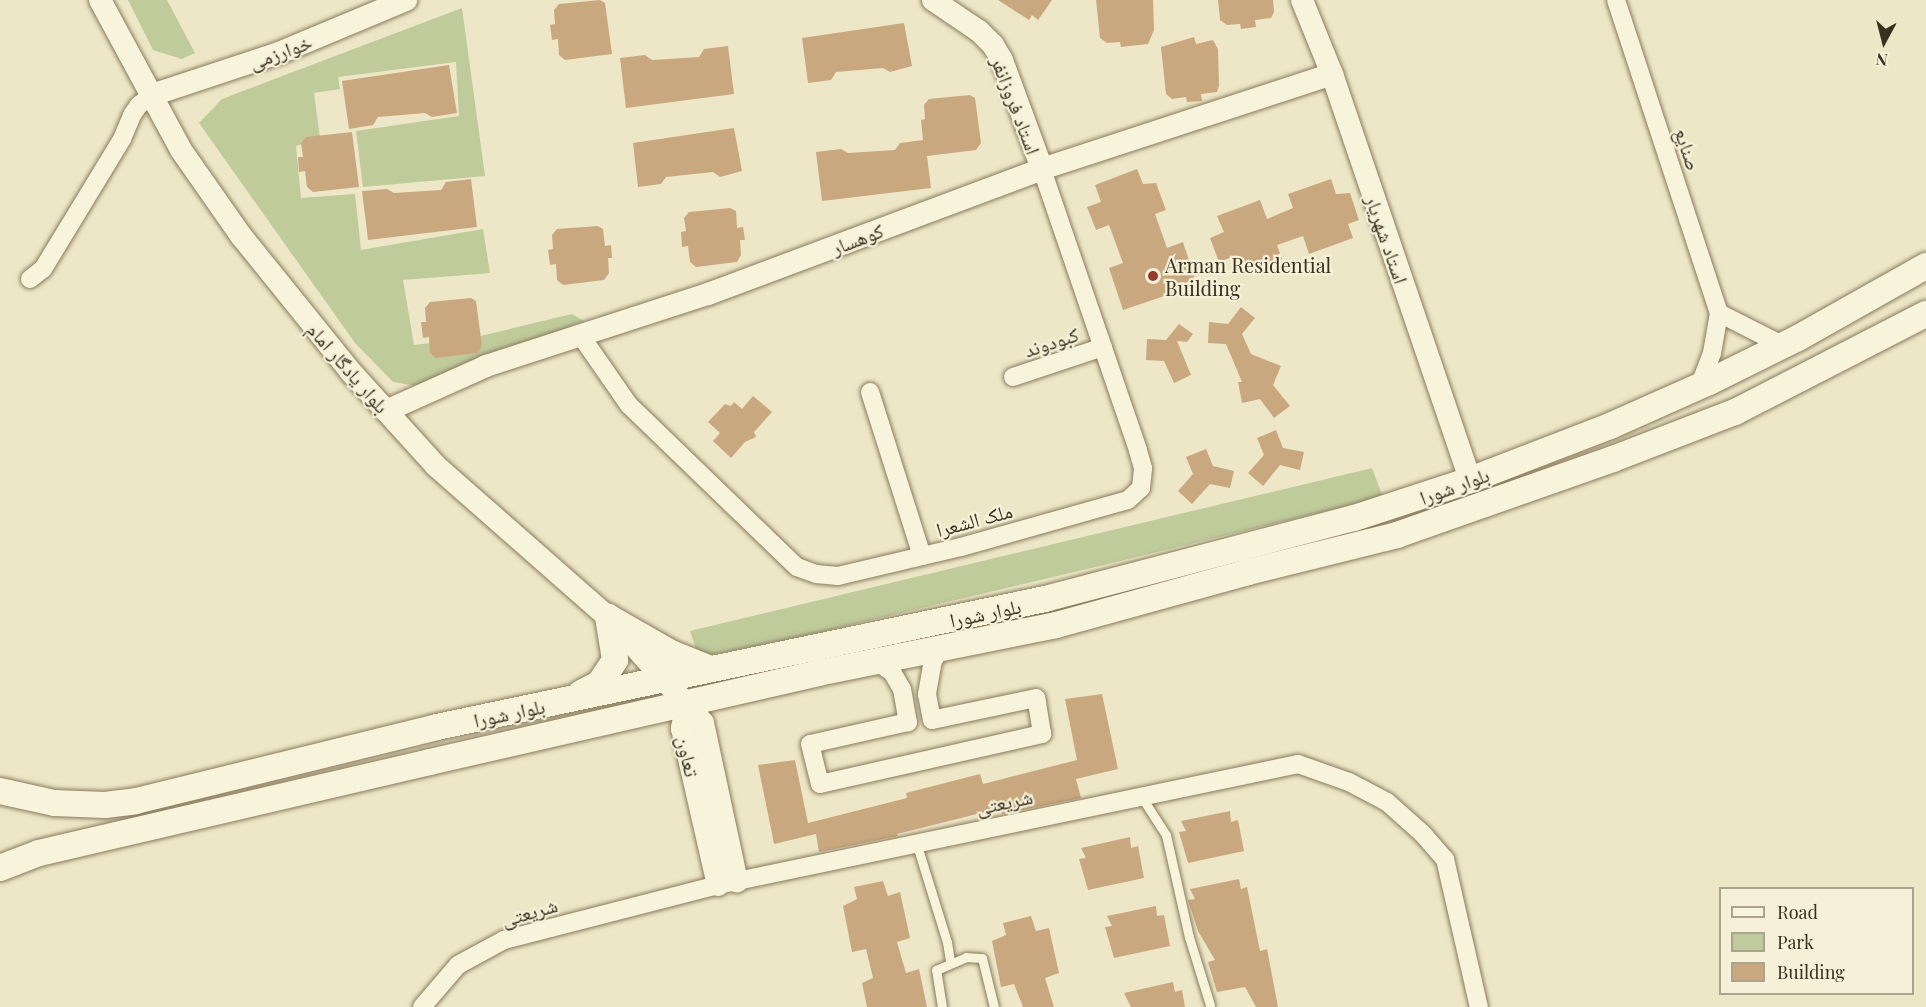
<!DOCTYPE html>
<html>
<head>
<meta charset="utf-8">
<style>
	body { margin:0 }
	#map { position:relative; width:1926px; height:1007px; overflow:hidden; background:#ede7c7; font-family:"Playfair Display","Noto Naskh Arabic",serif }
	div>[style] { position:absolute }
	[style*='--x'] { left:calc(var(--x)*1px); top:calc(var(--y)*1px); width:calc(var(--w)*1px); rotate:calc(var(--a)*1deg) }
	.green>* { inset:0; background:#bfcb9b }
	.building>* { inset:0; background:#caa87f }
	.roads { filter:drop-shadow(0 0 2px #897a5d) drop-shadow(0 0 2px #897a5d) }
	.service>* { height:9px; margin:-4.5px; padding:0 4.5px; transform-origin:4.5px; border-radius:4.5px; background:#f8f3db }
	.minor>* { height:18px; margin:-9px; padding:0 9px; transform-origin:9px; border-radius:9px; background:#f8f3db }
	.tertiary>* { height:22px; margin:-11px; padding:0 11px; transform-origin:11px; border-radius:11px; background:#f8f3db }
	.secondary>* { height:26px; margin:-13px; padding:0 13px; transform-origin:13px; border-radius:13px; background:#f8f3db }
	.dots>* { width:16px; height:16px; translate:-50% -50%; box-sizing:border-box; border:3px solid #f5f0d7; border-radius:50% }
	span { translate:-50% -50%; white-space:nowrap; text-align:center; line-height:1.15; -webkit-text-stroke:4.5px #f5f0d7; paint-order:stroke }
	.street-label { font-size:20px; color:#393020 }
	.poi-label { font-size:20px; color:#393020 }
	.left { translate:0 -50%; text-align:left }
	.legend { position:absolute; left:1719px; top:887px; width:195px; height:108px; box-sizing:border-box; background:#f5f0d7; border:2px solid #aaa38e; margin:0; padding:8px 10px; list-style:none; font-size:18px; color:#393020 }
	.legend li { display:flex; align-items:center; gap:12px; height:30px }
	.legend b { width:30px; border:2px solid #aaa38e }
	.north { position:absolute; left:1854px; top:12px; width:60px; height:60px; -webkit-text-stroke:4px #f5f0d7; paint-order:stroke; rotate:187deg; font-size:16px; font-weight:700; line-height:24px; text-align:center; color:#393020 }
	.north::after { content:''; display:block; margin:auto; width:21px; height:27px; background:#393020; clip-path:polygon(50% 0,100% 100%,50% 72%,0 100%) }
</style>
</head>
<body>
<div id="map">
	<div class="green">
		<div style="clip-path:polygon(128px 0,167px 0,195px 53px,182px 59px,153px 50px)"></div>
		<div style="clip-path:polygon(462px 8px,485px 176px,363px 187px,356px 131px,459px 116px,456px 62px,338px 77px,340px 89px,314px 93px,320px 138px,296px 146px,301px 198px,355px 194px,361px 250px,483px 229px,490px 273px,403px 280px,414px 345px,472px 338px,572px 314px,584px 321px,417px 386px,393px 382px,355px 343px,199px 123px,222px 99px)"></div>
		<div style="clip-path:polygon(1372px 468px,1383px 497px,1108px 564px,787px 640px,699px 657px,690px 631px)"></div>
	</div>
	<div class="building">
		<div style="clip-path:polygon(600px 0,605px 3px,612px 54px,565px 60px,559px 55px,558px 39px,552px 40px,550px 25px,555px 24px,554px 10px,559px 4px)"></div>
		<div style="clip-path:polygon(998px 0,1052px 0,1038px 20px,1032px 15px,1029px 20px)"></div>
		<div style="clip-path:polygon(1096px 0,1153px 0,1154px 30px,1148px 44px,1121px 47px,1120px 42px,1107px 43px,1100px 38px)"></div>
		<div style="clip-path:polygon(1218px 0,1273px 0,1274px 12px,1271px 18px,1255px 20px,1256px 27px,1241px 29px,1240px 24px,1227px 25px,1220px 20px)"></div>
		<div style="clip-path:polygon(904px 23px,912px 66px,890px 72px,883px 68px,836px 72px,831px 80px,808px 83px,802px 38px)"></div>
		<div style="clip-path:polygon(1194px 37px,1196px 44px,1213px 40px,1218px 49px,1219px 86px,1217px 92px,1201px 94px,1202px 101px,1187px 102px,1186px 97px,1172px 99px,1166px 94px,1161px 47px)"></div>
		<div style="clip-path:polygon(728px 46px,734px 94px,626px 108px,620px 58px,645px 55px,652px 60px,699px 57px,704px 49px)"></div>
		<div style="clip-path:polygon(449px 65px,457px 113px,432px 117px,425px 113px,378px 117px,373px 125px,349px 129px,342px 81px)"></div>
		<div style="clip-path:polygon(970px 95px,975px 98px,981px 143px,976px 150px,927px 156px,931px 188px,822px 201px,816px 152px,841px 149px,848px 153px,895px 150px,900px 143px,923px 140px,921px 120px,925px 119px,924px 105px,929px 99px)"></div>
		<div style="clip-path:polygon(734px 128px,742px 171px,720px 177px,713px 172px,666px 177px,661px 184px,638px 187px,633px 143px)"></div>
		<div style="clip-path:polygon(352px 132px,359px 187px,313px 192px,307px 187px,305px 171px,299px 172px,298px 157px,303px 157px,301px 143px,306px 137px)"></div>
		<div style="clip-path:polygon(1137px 169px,1143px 184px,1156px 183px,1166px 210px,1155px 214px,1167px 248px,1183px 242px,1197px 285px,1123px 310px,1109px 268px,1123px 263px,1109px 225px,1096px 230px,1087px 207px,1101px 202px,1095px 185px)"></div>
		<div style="clip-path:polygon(471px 179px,477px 227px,368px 240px,362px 191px,387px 189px,394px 193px,441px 190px,446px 182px)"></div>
		<div style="clip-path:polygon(1331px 179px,1336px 194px,1350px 193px,1359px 220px,1348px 224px,1353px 238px,1309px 254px,1303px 236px,1277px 245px,1282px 259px,1239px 275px,1232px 257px,1219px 262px,1210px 238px,1224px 232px,1217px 216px,1260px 200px,1267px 219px,1293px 208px,1288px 194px)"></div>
		<div style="clip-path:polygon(730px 208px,736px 211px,737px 228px,743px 227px,745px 240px,740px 240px,741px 255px,737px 262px,696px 267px,690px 262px,688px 246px,682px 247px,681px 232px,686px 231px,684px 218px,689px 212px)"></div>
		<div style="clip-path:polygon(598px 226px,603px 229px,605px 246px,611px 245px,612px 258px,608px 258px,609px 273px,604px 280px,563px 285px,557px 280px,556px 264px,550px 265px,548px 250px,553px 249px,552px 235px,557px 229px)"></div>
		<div style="clip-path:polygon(471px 298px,476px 301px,482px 346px,477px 353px,436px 358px,430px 353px,429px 337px,423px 338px,421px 322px,426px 322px,425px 308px,430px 302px)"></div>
		<div style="clip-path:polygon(1241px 307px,1255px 318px,1242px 334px,1251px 354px,1281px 366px,1273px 385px,1290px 406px,1274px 418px,1260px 399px,1242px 403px,1238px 382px,1242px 382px,1226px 344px,1208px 343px,1209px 322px,1228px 324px)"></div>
		<div style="clip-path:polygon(1179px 324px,1193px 334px,1187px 342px,1177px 341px,1191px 375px,1174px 383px,1164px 361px,1146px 360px,1147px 339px,1166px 340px)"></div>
		<div style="clip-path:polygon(753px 396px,772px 412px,754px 432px,756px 437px,745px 442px,731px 458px,713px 441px,720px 433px,708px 422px,725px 404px,731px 406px,734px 402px,742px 409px)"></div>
		<div style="clip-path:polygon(1276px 430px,1283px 448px,1304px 452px,1300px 470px,1280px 465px,1263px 486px,1248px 473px,1264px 455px,1257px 438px)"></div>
		<div style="clip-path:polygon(1206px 449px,1213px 466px,1234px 471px,1230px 488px,1210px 484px,1192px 504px,1178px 491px,1193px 474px,1186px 457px)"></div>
		<div style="clip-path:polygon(1102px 694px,1118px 769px,1076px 779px,1081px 798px,1002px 814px,1001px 808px,897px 834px,898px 836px,819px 852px,816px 834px,774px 844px,758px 765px,795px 760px,808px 823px,907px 798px,906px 793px,980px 774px,983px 784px,1077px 760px,1065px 699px)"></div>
		<div style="clip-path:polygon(1230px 811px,1231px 822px,1238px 820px,1244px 851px,1188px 863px,1179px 832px,1186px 831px,1181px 821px)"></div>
		<div style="clip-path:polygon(1130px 837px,1131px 848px,1138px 846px,1144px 878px,1088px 890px,1079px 859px,1086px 858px,1081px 848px)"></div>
		<div style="clip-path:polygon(1239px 879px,1241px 889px,1247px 887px,1260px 951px,1267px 949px,1278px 1007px,1256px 1007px,1245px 987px,1217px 992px,1208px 962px,1215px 960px,1198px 931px,1188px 900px,1195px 899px,1190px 889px)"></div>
		<div style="clip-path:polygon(883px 881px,888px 896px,900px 892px,910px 938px,897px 942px,906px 973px,919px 969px,927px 1007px,867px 1007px,862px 983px,873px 978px,866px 949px,852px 952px,843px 906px,857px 899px,854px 887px)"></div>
		<div style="clip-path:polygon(1156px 906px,1157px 916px,1164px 915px,1170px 946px,1114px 958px,1105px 927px,1112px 926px,1107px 916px)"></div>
		<div style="clip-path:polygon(1031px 916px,1036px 931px,1049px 928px,1059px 973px,1045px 978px,1054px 1007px,1023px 1007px,1014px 984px,1001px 987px,992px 941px,1006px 935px,1003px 923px)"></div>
		<div style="clip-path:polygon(1173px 982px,1175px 992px,1182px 990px,1185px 1007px,1131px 1007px,1124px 993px)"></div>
	</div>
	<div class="roads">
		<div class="service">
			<div style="--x:1141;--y:796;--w:46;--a:57.3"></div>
			<div style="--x:1166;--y:835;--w:105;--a:77.3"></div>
			<div style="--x:1189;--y:937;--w:71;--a:72.8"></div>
			<div style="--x:916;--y:842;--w:105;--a:72.8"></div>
			<div style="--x:947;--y:942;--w:20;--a:81"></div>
			<div style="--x:942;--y:1007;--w:37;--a:-99"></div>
			<div style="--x:936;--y:970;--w:33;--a:-23"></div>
			<div style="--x:966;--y:957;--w:16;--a:4"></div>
			<div style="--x:982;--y:958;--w:50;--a:76.2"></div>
		</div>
		<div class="minor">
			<div style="--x:1616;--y:0;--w:330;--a:71.8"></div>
			<div style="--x:1719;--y:313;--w:41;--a:99.9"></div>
			<div style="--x:1712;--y:353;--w:36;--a:111"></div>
			<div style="--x:30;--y:279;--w:16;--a:-38"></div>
			<div style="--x:43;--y:269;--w:152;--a:-58.7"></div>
			<div style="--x:122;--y:139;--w:26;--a:-67"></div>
			<div style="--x:132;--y:115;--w:12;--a:-55"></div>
			<div style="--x:139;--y:105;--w:16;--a:-38"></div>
			<div style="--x:1719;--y:313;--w:73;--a:26.9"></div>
			<div style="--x:581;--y:336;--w:84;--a:55.2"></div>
			<div style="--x:629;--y:405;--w:233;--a:44"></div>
			<div style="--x:797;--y:567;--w:20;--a:20"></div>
			<div style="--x:816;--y:574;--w:22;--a:5"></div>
			<div style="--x:838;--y:576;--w:126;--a:-13.3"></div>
			<div style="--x:961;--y:547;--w:173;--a:-15.7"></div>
			<div style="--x:1128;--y:500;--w:18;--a:-43"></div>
			<div style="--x:1141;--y:488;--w:20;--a:-84"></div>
			<div style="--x:1143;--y:468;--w:19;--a:-106"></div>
			<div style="--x:1138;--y:450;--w:297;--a:-108.9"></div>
			<div style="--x:1013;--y:377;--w:95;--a:-18.4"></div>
			<div style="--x:870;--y:392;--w:172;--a:72.4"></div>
			<div style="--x:876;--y:661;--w:19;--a:35"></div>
			<div style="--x:892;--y:672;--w:20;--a:60"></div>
			<div style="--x:902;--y:689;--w:34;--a:80"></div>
			<div style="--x:908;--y:722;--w:100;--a:167.3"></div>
			<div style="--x:810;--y:744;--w:41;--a:76"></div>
			<div style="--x:820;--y:784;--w:228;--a:-12.7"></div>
			<div style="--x:1042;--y:734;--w:36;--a:-99"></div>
			<div style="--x:1036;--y:698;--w:106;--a:168.1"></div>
			<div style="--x:932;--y:720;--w:26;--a:-101"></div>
			<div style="--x:927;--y:694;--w:34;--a:-80"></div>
			<div style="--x:933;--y:661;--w:14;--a:-60"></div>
			<div style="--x:422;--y:1007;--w:55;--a:-49.4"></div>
			<div style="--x:458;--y:965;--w:52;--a:-28.5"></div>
			<div style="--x:504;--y:940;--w:221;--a:-14.4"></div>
			<div style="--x:718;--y:885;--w:592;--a:-11.78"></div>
			<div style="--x:1298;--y:764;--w:54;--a:19.4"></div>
			<div style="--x:1349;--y:782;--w:43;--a:27.8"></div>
			<div style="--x:1387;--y:802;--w:47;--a:41.5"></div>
			<div style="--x:1422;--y:833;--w:35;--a:49"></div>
			<div style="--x:1445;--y:859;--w:152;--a:77.1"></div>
		</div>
		<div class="tertiary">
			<div style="--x:100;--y:0;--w:170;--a:61.6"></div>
			<div style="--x:181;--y:150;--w:106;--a:55"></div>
			<div style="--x:242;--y:237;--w:172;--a:51.1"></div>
			<div style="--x:350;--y:371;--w:128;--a:47.8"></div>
			<div style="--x:436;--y:466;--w:229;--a:41.3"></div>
			<div style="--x:608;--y:617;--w:142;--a:48.1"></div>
			<div style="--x:703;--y:723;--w:162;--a:77.9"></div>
			<div style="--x:933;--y:0;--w:55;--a:34"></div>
			<div style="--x:979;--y:31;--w:20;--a:45"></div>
			<div style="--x:993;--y:45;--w:17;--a:59"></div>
			<div style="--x:1002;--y:60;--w:116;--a:69.8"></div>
			<div style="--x:1302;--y:0;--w:80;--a:67.9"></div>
			<div style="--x:1332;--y:74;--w:429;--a:71.2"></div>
			<div style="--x:152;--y:95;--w:134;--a:-18.3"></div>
			<div style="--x:279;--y:53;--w:138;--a:-22.7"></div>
			<div style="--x:386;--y:411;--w:110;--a:-24.2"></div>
			<div style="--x:486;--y:366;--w:233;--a:-18"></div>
			<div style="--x:708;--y:294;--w:357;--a:-20.5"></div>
			<div style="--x:1042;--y:169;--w:305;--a:-18.1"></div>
			<div style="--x:687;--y:704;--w:25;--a:102"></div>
			<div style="--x:682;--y:728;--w:161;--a:77.1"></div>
		</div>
		<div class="secondary">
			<div style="--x:608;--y:617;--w:73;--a:29.7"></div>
			<div style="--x:671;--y:653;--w:43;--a:21.8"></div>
			<div style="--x:581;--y:693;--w:20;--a:-27"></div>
			<div style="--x:599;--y:684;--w:29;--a:-56"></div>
			<div style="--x:615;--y:660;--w:44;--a:-99.2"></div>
			<div style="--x:0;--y:791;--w:55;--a:12.5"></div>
			<div style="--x:54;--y:803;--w:51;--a:2.2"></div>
			<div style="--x:105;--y:805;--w:31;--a:-7"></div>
			<div style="--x:136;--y:801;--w:310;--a:-13.8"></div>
			<div style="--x:437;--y:727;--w:621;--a:-11.89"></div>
			<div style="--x:1045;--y:599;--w:319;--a:-14.7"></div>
			<div style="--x:1354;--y:518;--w:122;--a:-18.1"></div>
			<div style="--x:1470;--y:480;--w:150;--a:-21.1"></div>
			<div style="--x:1610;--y:426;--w:108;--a:-24"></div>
			<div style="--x:1709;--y:382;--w:99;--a:-26.3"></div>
			<div style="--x:1798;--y:338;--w:147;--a:-29.4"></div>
			<div style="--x:0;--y:868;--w:42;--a:-21"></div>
			<div style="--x:39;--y:853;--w:401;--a:-13.1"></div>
			<div style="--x:430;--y:762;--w:398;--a:-12.9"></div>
			<div style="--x:818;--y:673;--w:243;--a:-11.4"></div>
			<div style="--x:1056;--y:625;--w:199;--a:-15.4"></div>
			<div style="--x:1248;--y:572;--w:154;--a:-13.9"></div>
			<div style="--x:1397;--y:535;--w:229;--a:-19.4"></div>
			<div style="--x:1613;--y:459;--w:131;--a:-21.1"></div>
			<div style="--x:1735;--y:412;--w:215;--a:-27.2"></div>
		</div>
	</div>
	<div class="dots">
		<div style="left:1153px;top:276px;background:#963c2f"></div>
	</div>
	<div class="street-label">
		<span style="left:280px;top:51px;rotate:-20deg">خوارزمی</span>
		<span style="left:1017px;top:105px;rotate:69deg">استاد فروزانفر</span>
		<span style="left:1689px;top:149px;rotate:72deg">صنایع</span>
		<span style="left:857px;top:238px;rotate:-21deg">کوهسار</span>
		<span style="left:1388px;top:239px;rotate:71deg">استاد شهریار</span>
		<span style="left:1051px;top:341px;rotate:-18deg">کبودوند</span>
		<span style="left:349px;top:367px;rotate:49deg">بلوار یادگار امام</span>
		<span style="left:1454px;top:485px;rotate:-20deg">بلوار شورا</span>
		<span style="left:974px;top:519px;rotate:-15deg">ملک الشعرا</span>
		<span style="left:985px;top:612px;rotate:-12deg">بلوار شورا</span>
		<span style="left:509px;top:712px;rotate:-12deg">بلوار شورا</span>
		<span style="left:689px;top:756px;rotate:77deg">تعاون</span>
		<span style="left:1004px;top:801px;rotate:-12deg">شریعتی</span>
		<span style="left:529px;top:911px;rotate:-16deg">شریعتی</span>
	</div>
	<div class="poi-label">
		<span class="left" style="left:1165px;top:276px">Arman Residential<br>Building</span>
	</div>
	<ul class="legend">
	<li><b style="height:8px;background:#f8f3db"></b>Road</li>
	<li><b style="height:16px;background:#bfcb9b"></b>Park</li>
	<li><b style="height:16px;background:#caa87f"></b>Building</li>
	</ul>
	<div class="north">N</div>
</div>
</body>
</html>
